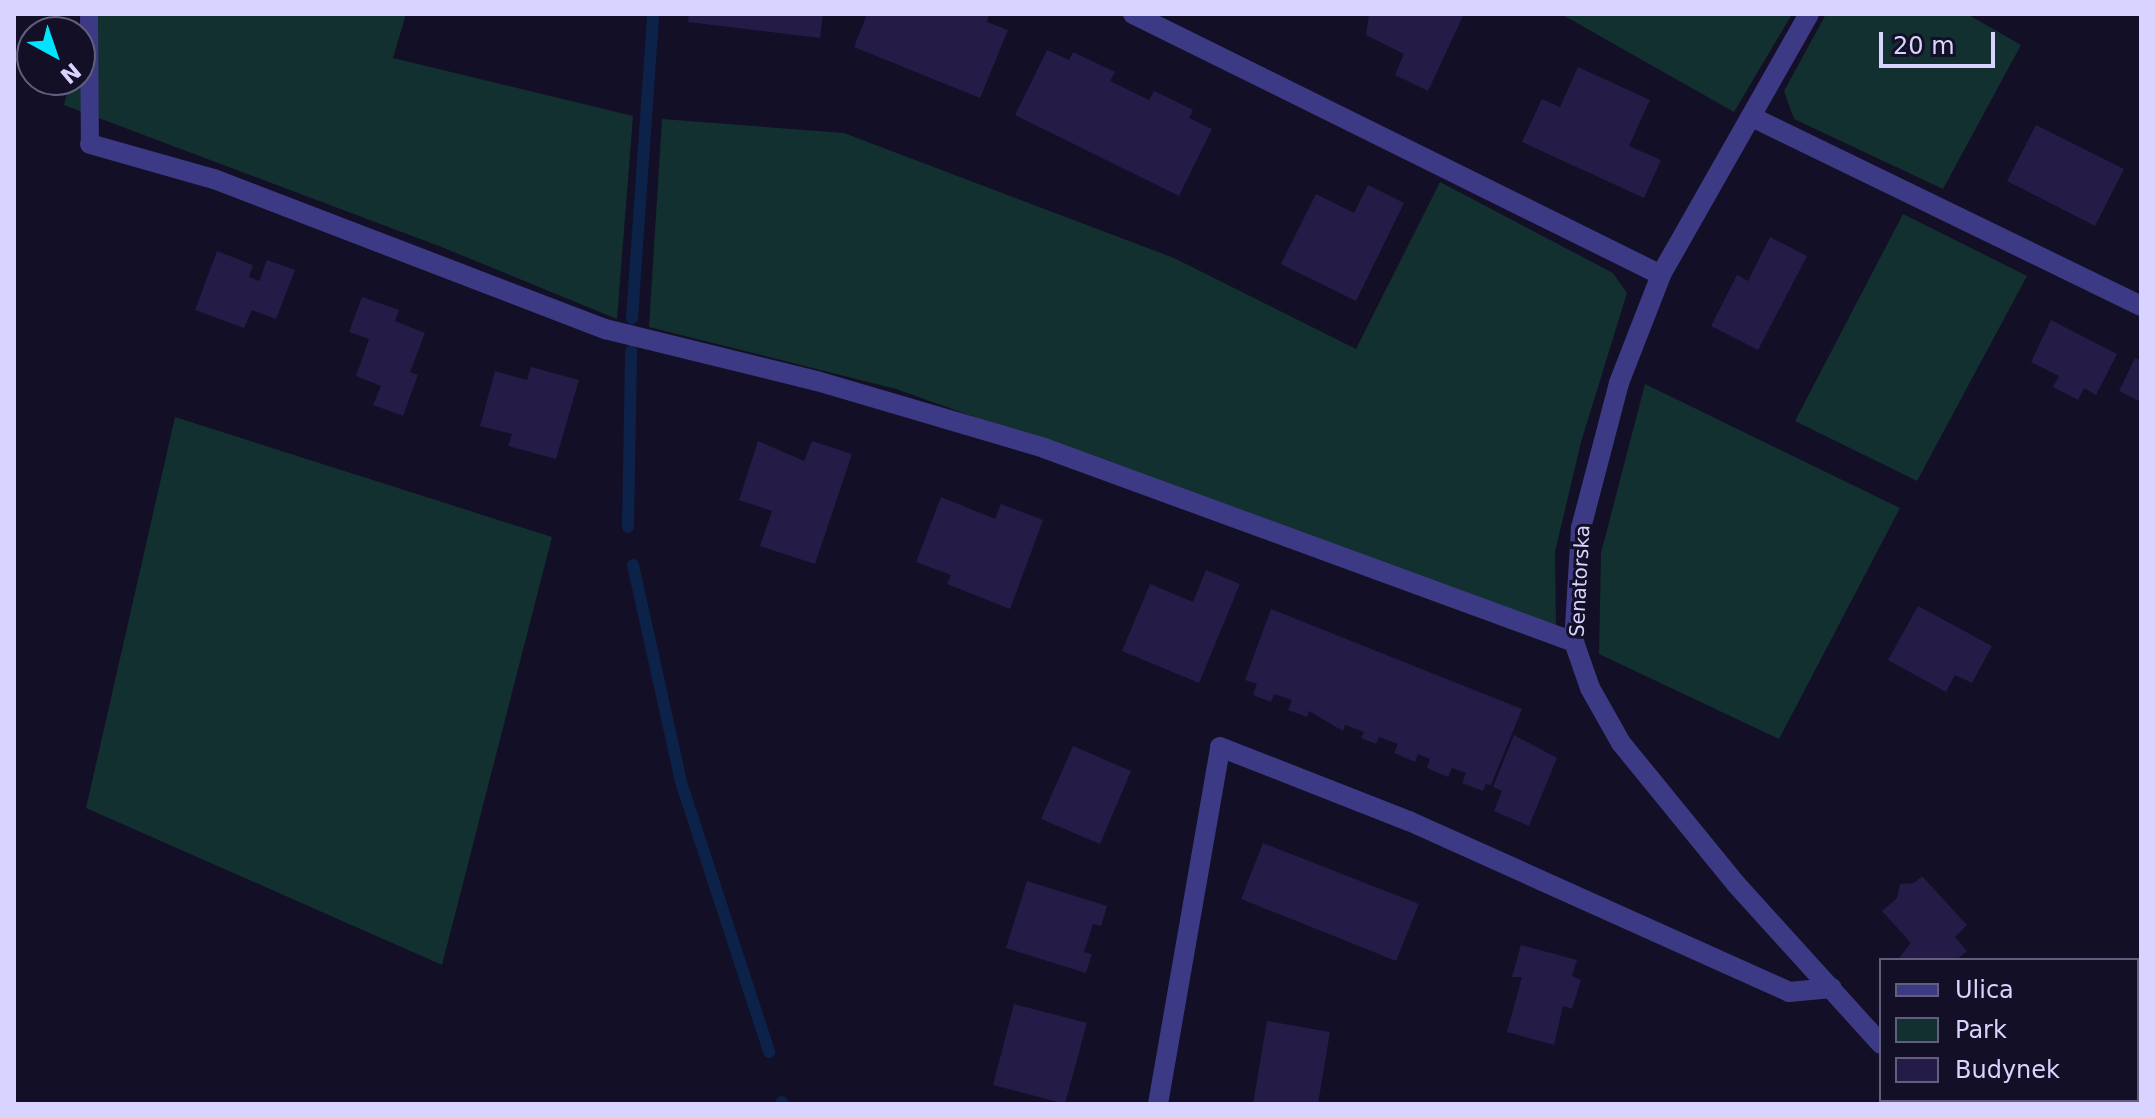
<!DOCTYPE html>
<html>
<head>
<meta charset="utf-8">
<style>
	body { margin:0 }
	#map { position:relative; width:2155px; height:1118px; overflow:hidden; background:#130f26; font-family:"DejaVu Sans",sans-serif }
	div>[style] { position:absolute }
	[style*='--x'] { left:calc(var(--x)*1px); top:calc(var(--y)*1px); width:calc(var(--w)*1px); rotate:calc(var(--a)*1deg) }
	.green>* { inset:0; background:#12302f }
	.stream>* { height:12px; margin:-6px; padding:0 6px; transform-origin:6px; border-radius:6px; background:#0c2248 }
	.building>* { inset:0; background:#241b47 }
	.service>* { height:18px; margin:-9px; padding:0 9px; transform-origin:9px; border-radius:9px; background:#3d3a85 }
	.minor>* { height:20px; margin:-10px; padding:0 10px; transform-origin:10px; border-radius:10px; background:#3d3a85 }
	span { translate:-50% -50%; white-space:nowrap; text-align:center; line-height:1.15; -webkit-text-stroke:6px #130f26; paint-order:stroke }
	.street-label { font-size:20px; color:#d9d4ff }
	.frame { position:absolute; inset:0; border:16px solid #d9d4ff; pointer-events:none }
	.legend { position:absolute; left:1879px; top:958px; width:260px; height:144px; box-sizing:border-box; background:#130f26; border:2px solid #625e7d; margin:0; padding:10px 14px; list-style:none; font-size:24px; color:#d9d4ff }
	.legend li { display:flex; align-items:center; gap:16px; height:40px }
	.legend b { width:40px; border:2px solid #625e7d }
	.north { position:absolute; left:16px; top:16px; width:80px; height:80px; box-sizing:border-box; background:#130f26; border:2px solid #625e7d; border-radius:50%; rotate:140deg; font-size:22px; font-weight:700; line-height:32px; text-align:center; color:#d9d4ff }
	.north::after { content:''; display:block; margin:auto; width:28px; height:36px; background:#00e5ff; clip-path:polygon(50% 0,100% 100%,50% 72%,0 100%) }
	.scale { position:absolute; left:1879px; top:32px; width:116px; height:36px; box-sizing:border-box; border:4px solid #d9d4ff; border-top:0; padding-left:10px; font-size:24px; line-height:28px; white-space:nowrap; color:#d9d4ff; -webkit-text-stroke:6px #130f26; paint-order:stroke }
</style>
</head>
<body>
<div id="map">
	<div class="green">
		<div style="clip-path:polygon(87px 14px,406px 14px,393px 58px,633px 116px,617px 319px,439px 246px,64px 105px,70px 80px,80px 80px,80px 42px)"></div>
		<div style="clip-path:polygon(1561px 14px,1792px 14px,1734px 112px)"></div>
		<div style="clip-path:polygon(1826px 14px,1967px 14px,2021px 45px,1943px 189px,1794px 119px,1784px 91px)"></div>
		<div style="clip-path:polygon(662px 119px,844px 133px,1174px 258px,1356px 349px,1440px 182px,1613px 273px,1627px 293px,1581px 442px,1555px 552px,1556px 625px,896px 389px,649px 327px)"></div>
		<div style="clip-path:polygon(1903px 214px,2027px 276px,1917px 481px,1795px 421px)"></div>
		<div style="clip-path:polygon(1645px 384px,1900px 508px,1779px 739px,1599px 654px,1601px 553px)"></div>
		<div style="clip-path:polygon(175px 417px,552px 537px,442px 965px,86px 808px)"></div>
	</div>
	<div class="stream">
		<div style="--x:632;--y:318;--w:305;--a:-86"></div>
		<div style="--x:628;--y:527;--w:176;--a:-89"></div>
		<div style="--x:633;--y:565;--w:222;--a:77.5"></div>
		<div style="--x:681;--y:782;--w:284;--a:71.9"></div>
		<div style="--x:782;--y:1102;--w:2;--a:90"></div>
	</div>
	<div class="building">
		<div style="clip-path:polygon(689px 14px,823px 14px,820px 38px,688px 22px)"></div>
		<div style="clip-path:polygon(867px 14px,989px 14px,987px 22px,1008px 30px,980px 98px,854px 47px)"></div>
		<div style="clip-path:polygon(1369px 14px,1464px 14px,1428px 91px,1395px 75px,1404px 54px,1366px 35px)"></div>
		<div style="clip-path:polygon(1047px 50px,1069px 60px,1073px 52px,1115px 72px,1110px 81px,1149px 100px,1154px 91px,1173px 100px,1193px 110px,1189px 118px,1212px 129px,1179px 196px,1015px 115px)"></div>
		<div style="clip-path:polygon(1578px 67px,1650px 100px,1629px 146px,1661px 160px,1644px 198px,1522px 142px,1542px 99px,1560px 107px)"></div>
		<div style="clip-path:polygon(2036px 125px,2124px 169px,2095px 226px,2007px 181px)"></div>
		<div style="clip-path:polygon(1368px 185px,1404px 203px,1356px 301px,1281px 264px,1316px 194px,1354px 213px)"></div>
		<div style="clip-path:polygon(1770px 237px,1807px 256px,1758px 350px,1711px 326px,1737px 275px,1748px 281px)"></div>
		<div style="clip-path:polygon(217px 251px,253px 265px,249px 277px,259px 281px,267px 260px,295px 270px,276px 319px,252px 310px,244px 328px,195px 310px)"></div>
		<div style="clip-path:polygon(362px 297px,399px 310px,395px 321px,425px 333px,410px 372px,418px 375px,403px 416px,373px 405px,381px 386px,356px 376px,369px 339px,349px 332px)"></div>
		<div style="clip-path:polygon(2051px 320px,2117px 354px,2096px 395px,2084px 388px,2078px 400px,2053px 387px,2059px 376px,2031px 362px)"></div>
		<div style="clip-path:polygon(2135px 358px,2141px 361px,2141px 402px,2119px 391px)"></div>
		<div style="clip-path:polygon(531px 367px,579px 380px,556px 459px,508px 446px,512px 434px,480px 426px,495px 371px,527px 380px)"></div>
		<div style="clip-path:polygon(758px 441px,804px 461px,812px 441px,852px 454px,815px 564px,760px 546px,772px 511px,739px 500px)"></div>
		<div style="clip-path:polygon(941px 497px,995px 519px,1001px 504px,1043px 520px,1010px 609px,947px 584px,951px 575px,916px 562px)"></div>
		<div style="clip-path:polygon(1206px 570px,1240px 584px,1199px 683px,1122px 651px,1150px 584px,1193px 602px)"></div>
		<div style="clip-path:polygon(1918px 606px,1992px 646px,1972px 683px,1955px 675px,1946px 692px,1888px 660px)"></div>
		<div style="clip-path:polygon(1271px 609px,1522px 709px,1491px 785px,1486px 784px,1483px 791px,1462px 783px,1466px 773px,1452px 768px,1448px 777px,1427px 768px,1430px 759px,1418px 754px,1415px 762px,1394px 753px,1398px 744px,1379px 737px,1376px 744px,1361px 738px,1364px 732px,1345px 725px,1343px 731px,1309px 711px,1307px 717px,1288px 710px,1292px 700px,1274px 694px,1271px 702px,1253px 695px,1257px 684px,1245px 680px)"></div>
		<div style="clip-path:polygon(1514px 735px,1557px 758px,1529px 826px,1494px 811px,1502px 791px,1493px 787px)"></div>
		<div style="clip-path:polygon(1073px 746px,1131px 771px,1100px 844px,1041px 819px)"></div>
		<div style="clip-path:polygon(1263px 843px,1419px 904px,1396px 961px,1241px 899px)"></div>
		<div style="clip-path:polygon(1922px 876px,1967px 925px,1955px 937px,1967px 951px,1956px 960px,1899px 958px,1911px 943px,1882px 911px,1897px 898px,1900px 884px,1914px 883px)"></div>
		<div style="clip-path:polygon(1027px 881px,1107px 906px,1101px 926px,1093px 924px,1084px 952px,1092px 954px,1086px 973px,1006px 948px)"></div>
		<div style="clip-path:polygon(1521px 945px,1577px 960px,1572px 976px,1581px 980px,1572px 1009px,1563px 1006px,1554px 1045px,1507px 1032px,1522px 977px,1512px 977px)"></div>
		<div style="clip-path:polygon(1014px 1004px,1087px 1023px,1065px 1104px,993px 1085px)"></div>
		<div style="clip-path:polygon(1267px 1021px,1330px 1032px,1318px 1104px,1253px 1104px)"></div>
	</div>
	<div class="service">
		<div style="--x:89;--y:14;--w:130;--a:89.6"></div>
	</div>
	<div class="minor">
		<div style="--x:1133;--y:14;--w:589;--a:26.3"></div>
		<div style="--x:1809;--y:14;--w:300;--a:119.6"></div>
		<div style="--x:1661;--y:275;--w:116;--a:111.3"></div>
		<div style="--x:1619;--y:383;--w:150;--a:104.7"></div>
		<div style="--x:1581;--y:528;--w:114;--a:93.5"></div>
		<div style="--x:1574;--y:642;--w:49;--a:70.8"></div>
		<div style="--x:1590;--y:688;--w:63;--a:60.6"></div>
		<div style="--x:1621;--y:743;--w:182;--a:50.8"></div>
		<div style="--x:1736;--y:884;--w:216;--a:47.8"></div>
		<div style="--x:1752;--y:117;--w:432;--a:25.9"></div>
		<div style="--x:90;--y:144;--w:129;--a:15.8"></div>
		<div style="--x:214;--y:179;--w:419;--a:21"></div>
		<div style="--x:605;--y:329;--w:218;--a:13.8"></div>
		<div style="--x:817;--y:381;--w:237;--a:16.4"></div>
		<div style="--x:1044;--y:448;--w:564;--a:20.1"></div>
		<div style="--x:1926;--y:1100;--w:5;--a:53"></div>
		<div style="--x:1158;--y:1104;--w:362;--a:-80.1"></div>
		<div style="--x:1220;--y:747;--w:203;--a:21.4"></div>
		<div style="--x:1409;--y:821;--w:417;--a:24.2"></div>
		<div style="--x:1789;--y:992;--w:43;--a:-5.3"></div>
	</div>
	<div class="street-label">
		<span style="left:1580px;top:581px;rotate:-87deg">Senatorska</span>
	</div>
	<div class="frame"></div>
	<ul class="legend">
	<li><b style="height:10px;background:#3d3a85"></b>Ulica</li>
	<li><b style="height:22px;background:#12302f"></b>Park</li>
	<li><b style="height:22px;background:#241b47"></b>Budynek</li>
	</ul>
	<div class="north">N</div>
	<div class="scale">20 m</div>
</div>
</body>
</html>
